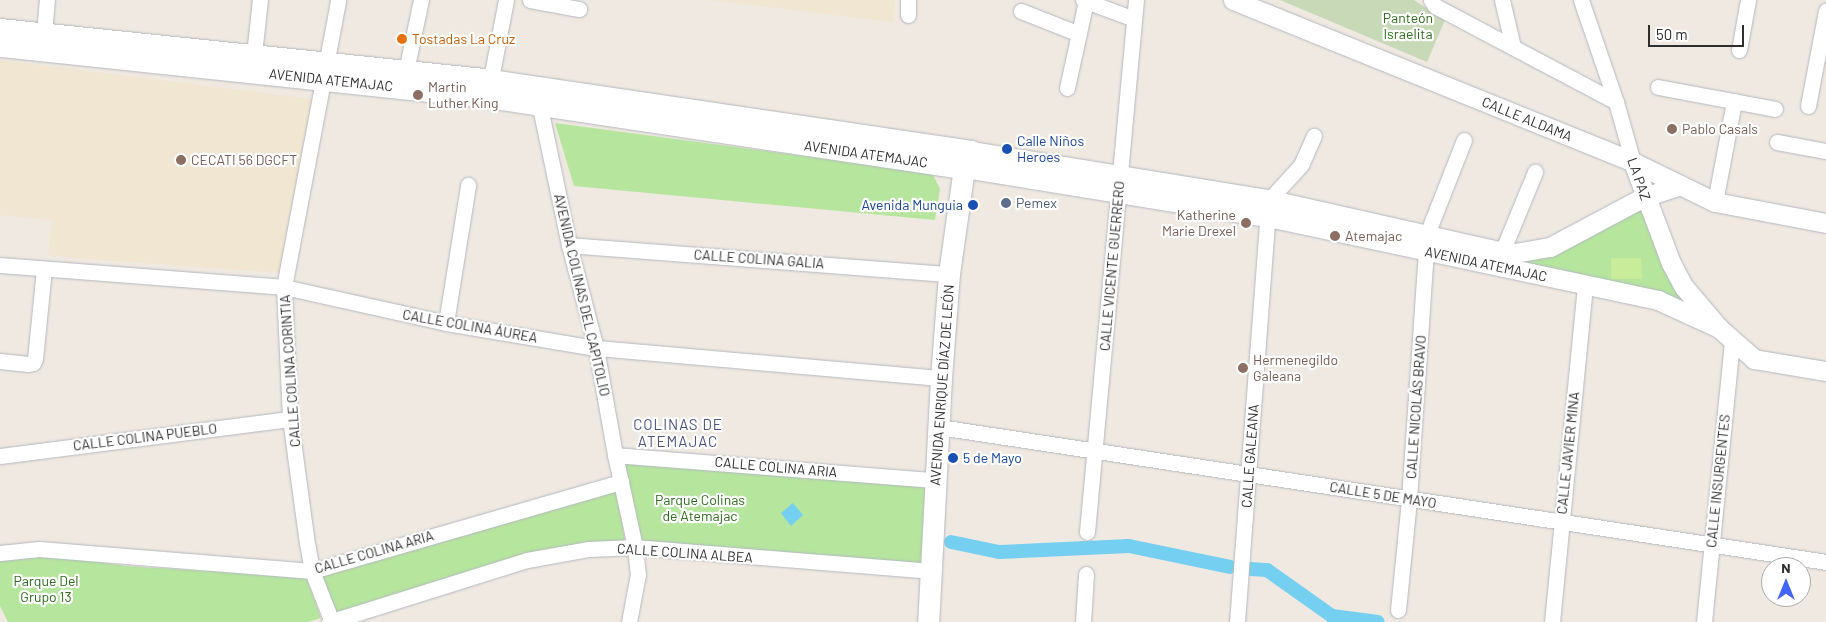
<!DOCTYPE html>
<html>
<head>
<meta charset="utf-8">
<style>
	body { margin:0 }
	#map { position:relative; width:1826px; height:622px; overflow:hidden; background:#efe9e1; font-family:Barlow,sans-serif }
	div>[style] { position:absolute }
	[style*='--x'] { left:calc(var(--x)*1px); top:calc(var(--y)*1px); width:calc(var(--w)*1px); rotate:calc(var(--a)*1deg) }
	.education>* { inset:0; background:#f0e6d1 }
	.green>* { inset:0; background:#b6e59e }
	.cemetery>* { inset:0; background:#c8d9b8 }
	.pitch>* { inset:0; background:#c9ec9a }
	.water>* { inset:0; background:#75cff0 }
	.canal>* { height:14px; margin:-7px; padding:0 7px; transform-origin:7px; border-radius:7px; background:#75cff0 }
	.roads { filter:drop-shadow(0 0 1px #b4b7c1) drop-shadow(0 0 1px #b4b7c1) }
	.minor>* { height:15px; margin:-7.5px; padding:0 7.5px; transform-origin:7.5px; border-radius:7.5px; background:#fff }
	.tertiary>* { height:19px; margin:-9.5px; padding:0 9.5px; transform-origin:9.5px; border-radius:9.5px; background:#fff }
	.secondary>* { height:21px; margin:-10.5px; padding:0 10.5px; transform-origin:10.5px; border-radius:10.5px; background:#fff }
	.dots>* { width:14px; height:14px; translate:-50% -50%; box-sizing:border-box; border:2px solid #fff; border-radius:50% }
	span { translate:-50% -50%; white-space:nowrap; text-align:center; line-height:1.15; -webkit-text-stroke:4.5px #fff; paint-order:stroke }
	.park-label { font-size:14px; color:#2c6e1b }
	.food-label { font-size:14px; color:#c56008 }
	.left { translate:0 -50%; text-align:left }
	.street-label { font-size:14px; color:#2e2e2e }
	.education-label { font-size:14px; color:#785e54 }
	.right { translate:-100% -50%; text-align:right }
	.transit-label { font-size:14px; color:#164399 }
	.service-label { font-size:14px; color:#4e5e75 }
	.neighbourhood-label { font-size:15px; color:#4d5680; letter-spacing:1px }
	.north { position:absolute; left:1761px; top:557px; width:50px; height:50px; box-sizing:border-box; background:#fff; border:1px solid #ababab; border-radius:50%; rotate:0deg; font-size:14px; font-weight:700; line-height:20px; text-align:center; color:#2e2e2e }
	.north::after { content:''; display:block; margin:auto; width:18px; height:22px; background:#4264fb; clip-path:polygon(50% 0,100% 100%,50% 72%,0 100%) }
	.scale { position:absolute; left:1648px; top:25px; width:96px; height:22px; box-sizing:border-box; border:2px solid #2e2e2e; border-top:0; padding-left:6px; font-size:15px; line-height:18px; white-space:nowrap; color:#2e2e2e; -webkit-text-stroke:4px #fff; paint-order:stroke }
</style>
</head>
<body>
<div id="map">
	<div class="education">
		<div style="clip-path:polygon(710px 0,895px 0,893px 22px)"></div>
		<div style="clip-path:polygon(0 60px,313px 99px,280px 273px,48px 256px,52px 220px,0 215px)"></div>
	</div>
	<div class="green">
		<div style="clip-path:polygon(555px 123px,932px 173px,940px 189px,935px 220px,574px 186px)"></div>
		<div style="clip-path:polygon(1639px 207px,1698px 314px,1439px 243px,1537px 257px)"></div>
		<div style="clip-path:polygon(624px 462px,931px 487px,924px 566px,642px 543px)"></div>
		<div style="clip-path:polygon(617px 490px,625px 541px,339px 617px,319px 574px)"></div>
		<div style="clip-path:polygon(44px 555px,126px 566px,306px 577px,321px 618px,308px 622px,8px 622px,0 606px,0 560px)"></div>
	</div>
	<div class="cemetery">
		<div style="clip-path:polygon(1280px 0,1414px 0,1445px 20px,1427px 62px)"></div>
	</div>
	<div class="pitch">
		<div style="clip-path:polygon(1611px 258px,1641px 258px,1642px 279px,1611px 279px)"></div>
	</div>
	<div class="water">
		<div style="clip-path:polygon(793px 503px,803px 515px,791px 526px,781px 513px)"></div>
	</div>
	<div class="canal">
		<div style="--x:951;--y:542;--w:49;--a:11.8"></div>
		<div style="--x:999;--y:552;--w:130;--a:-2.6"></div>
		<div style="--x:1129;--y:546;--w:103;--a:11.7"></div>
		<div style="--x:1251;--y:569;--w:16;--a:4"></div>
		<div style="--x:1267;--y:570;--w:80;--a:35.3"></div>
		<div style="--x:1332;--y:616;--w:46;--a:7.4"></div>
	</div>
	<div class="roads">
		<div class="minor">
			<div style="--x:530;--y:0;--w:50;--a:10.4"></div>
			<div style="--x:1083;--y:0;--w:54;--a:20.4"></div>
			<div style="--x:1431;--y:0;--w:7;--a:56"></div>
			<div style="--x:1435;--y:6;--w:205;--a:27.9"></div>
			<div style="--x:1502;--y:0;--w:48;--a:76.8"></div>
			<div style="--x:1581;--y:0;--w:108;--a:71.1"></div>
			<div style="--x:1616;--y:102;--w:62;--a:74.2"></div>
			<div style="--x:1021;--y:11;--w:62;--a:21.6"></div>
			<div style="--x:908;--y:15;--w:15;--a:-90"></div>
			<div style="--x:44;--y:33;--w:33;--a:-85"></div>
			<div style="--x:1739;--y:50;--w:51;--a:-79.8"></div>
			<div style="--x:254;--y:54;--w:54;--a:-83.7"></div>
			<div style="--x:406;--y:71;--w:73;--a:-78.1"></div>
			<div style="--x:1658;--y:87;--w:119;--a:10.6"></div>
			<div style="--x:1067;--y:88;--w:89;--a:-77.7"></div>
			<div style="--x:489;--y:89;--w:91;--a:-79.2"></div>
			<div style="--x:538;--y:98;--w:150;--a:78.1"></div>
			<div style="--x:569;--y:245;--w:106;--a:75.3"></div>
			<div style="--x:596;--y:348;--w:109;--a:79.9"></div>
			<div style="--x:615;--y:455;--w:94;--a:77.7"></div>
			<div style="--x:635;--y:547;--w:27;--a:84"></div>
			<div style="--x:638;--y:574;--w:49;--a:100.6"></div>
			<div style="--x:1808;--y:106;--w:97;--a:-79.3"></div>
			<div style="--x:1777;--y:142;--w:50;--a:10.4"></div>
			<div style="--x:1715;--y:202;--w:103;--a:-79.3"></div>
			<div style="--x:569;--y:245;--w:381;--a:4.4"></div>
			<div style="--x:1502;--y:252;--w:87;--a:-67.6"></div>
			<div style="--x:0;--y:265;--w:285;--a:4.4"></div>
			<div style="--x:284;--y:287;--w:166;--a:12.5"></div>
			<div style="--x:446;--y:323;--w:152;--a:9.5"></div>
			<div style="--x:596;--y:348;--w:346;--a:5"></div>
			<div style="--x:446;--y:323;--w:140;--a:-80.9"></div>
			<div style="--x:0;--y:361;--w:28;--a:6"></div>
			<div style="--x:28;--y:364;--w:5;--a:-11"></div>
			<div style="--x:33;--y:363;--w:4;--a:-63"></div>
			<div style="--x:35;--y:359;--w:90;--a:-84.3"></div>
			<div style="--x:939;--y:427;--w:897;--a:8.65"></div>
			<div style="--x:615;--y:455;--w:322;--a:4.5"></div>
			<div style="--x:0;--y:456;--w:292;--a:-7.3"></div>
			<div style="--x:1087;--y:532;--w:534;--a:-84.74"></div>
			<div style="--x:0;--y:553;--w:39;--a:-6"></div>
			<div style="--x:39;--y:549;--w:274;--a:4.6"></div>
			<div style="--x:312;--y:571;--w:322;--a:-16.1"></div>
			<div style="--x:1398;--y:610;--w:112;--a:-84.3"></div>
			<div style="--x:1409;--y:499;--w:266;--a:-86.1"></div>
			<div style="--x:1427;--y:234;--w:101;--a:-68.5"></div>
			<div style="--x:329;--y:622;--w:207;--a:-17.4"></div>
			<div style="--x:527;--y:560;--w:63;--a:-10.1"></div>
			<div style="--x:589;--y:549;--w:46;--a:-2.5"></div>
			<div style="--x:635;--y:547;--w:297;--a:4.6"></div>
			<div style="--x:332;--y:622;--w:55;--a:-111.4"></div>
			<div style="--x:312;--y:571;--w:27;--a:-100"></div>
			<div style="--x:307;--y:544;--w:126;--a:-97.7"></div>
			<div style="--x:290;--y:419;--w:132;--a:-92.6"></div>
			<div style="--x:284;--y:287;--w:292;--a:-79.3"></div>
			<div style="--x:1083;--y:622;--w:48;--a:-86.4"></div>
			<div style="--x:1237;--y:622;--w:423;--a:-85.7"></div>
			<div style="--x:1269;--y:200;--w:47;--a:-47.6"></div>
			<div style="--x:1301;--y:165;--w:32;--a:-66"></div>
			<div style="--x:1552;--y:622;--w:339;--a:-84.4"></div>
			<div style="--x:1704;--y:622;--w:284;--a:-84.3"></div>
		</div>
		<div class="tertiary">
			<div style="--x:1233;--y:0;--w:432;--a:22"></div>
			<div style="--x:1633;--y:162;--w:91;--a:26"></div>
			<div style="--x:1715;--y:202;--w:113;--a:10.7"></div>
			<div style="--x:971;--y:151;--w:305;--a:9.2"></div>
			<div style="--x:1272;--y:200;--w:236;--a:12.7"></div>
			<div style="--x:1502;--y:252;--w:13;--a:4"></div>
			<div style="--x:1515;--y:253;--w:36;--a:-10"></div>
			<div style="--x:1550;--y:247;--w:106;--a:-28"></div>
			<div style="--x:1644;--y:197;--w:38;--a:-18"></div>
			<div style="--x:1633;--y:162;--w:108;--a:69.4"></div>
			<div style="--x:1671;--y:263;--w:27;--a:62"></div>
			<div style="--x:1684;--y:287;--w:54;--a:49.5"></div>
			<div style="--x:1719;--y:328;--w:47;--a:41.5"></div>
			<div style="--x:1754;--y:359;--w:73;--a:9.5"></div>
			<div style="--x:964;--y:168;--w:308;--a:9.2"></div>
			<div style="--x:1268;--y:217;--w:399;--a:12"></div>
			<div style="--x:1658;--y:300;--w:67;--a:24.7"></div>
		</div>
		<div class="secondary">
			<div style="--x:0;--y:29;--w:493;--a:5.9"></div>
			<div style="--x:490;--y:80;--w:486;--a:8.4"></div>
			<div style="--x:971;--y:151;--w:18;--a:112"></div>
			<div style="--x:964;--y:168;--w:107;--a:98.1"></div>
			<div style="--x:949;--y:274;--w:104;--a:94.4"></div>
			<div style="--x:941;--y:378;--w:244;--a:93"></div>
			<div style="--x:0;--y:46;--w:490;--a:6"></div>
			<div style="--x:487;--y:97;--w:482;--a:8.5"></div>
		</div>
	</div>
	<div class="dots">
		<div style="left:402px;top:39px;background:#e8710a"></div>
		<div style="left:418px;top:95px;background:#8d6e63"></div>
		<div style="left:1672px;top:129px;background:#8d6e63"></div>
		<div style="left:1007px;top:149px;background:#1a4fb4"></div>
		<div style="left:181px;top:160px;background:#8d6e63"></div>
		<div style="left:1006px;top:203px;background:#5c6f8a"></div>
		<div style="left:973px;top:205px;background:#1a4fb4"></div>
		<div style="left:1246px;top:223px;background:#8d6e63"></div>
		<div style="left:1335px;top:236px;background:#8d6e63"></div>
		<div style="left:1243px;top:368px;background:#8d6e63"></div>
		<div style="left:953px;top:458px;background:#1a4fb4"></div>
	</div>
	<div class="park-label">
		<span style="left:1408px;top:26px">Panteón<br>Israelita</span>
		<span style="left:700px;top:508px">Parque Colinas<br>de Atemajac</span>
		<span style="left:46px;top:589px">Parque Del<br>Grupo 13</span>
	</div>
	<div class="food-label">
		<span class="left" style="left:412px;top:39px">Tostadas La Cruz</span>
	</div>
	<div class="street-label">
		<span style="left:331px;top:80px;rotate:6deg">AVENIDA ATEMAJAC</span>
		<span style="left:1527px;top:119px;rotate:22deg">CALLE ALDAMA</span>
		<span style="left:866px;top:154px;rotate:8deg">AVENIDA ATEMAJAC</span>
		<span style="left:1639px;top:179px;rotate:71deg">LA PAZ</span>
		<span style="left:759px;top:259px;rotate:4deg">CALLE COLINA GALIA</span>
		<span style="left:1486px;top:264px;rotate:12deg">AVENIDA ATEMAJAC</span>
		<span style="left:1112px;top:266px;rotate:-85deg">CALLE VICENTE GUERRERO</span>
		<span style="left:582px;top:295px;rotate:77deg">AVENIDA COLINAS DEL CAPITOLIO</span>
		<span style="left:470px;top:326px;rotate:10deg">CALLE COLINA ÁUREA</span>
		<span style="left:290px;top:371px;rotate:-94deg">CALLE COLINA CORINTIA</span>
		<span style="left:942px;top:385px;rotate:-86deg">AVENIDA ENRIQUE DÍAZ DE LEÓN</span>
		<span style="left:1416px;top:407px;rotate:-86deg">CALLE NICOLÁS BRAVO</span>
		<span style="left:145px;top:437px;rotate:-7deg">CALLE COLINA PUEBLO</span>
		<span style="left:1568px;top:453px;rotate:-84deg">CALLE JAVIER MINA</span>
		<span style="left:1250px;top:456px;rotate:-86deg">CALLE GALEANA</span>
		<span style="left:776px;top:467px;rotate:5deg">CALLE COLINA ARIA</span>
		<span style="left:1718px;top:481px;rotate:-84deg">CALLE INSURGENTES</span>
		<span style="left:1383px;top:495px;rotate:9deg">CALLE 5 DE MAYO</span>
		<span style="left:374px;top:552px;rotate:-16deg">CALLE COLINA ARIA</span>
		<span style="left:685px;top:553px;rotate:4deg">CALLE COLINA ALBEA</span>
	</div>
	<div class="education-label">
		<span class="left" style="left:428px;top:95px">Martin<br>Luther King</span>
		<span class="left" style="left:1682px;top:129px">Pablo Casals</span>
		<span class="left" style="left:191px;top:160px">CECATI 56 DGCFT</span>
		<span class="right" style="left:1236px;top:223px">Katherine<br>Marie Drexel</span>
		<span class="left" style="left:1345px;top:236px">Atemajac</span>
		<span class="left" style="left:1253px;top:368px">Hermenegildo<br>Galeana</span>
	</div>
	<div class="transit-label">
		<span class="left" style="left:1017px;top:149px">Calle Niños<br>Heroes</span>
		<span class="right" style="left:963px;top:205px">Avenida Munguia</span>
		<span class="left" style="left:963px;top:458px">5 de Mayo</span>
	</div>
	<div class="service-label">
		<span class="left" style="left:1016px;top:203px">Pemex</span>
	</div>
	<div class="neighbourhood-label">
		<span style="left:678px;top:433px">COLINAS DE<br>ATEMAJAC</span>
	</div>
	<div class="north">N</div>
	<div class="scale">50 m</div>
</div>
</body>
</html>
